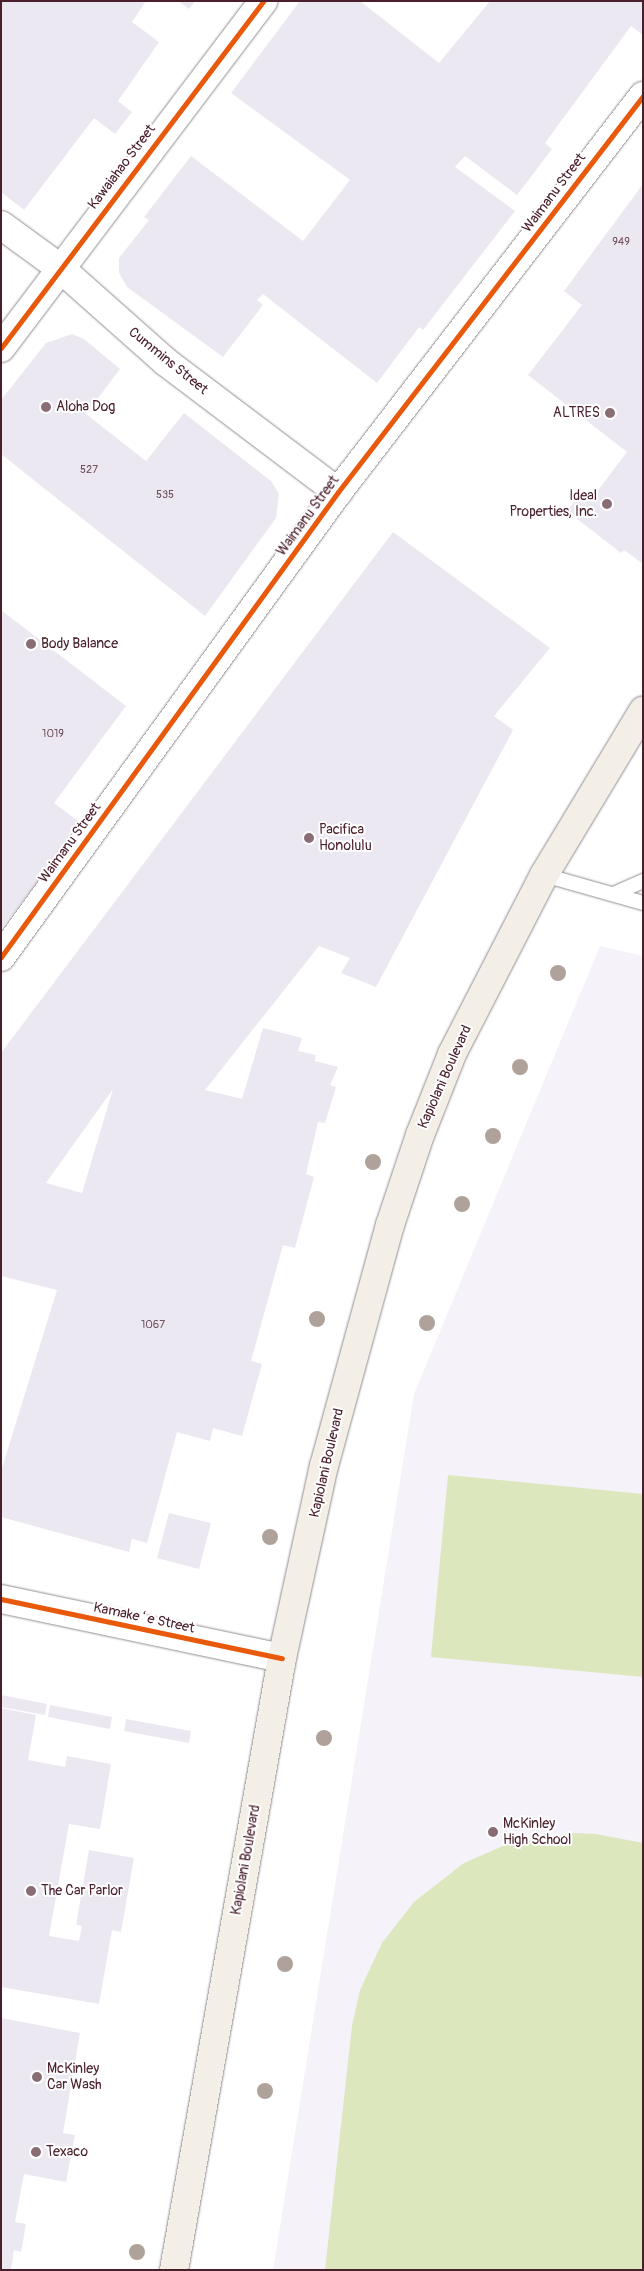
<!DOCTYPE html>
<html>
<head>
<meta charset="utf-8">
<style>
	body { margin:0 }
	#map { position:relative; width:644px; height:2271px; overflow:hidden; background:#fff; font-family:Pangolin,sans-serif }
	div>[style] { position:absolute }
	[style*='--x'] { left:calc(var(--x)*1px); top:calc(var(--y)*1px); width:calc(var(--w)*1px); rotate:calc(var(--a)*1deg) }
	.built>* { inset:0; background:#f5f2fa }
	.green>* { inset:0; background:#dce7be }
	.building>* { inset:0; background:#ece8f2 }
	.roads { filter:drop-shadow(0 0 1px #948c8e) drop-shadow(0 0 1px #948c8e) }
	.lane>* { height:14px; margin:-7px; padding:0 7px; transform-origin:7px; border-radius:7px; background:#fff }
	.street>* { height:28px; margin:-14px; padding:0 14px; transform-origin:14px; border-radius:14px; background:#fff }
	.secondary>* { height:28px; margin:-14px; padding:0 14px; transform-origin:14px; border-radius:14px; background:#fff }
	.primary>* { height:28px; margin:-14px; padding:0 14px; transform-origin:14px; border-radius:14px; background:#f3efe7 }
	.cycleway>* { height:5px; margin:-2.5px; padding:0 2.5px; transform-origin:2.5px; border-radius:2.5px; background:#e8590c }
	.trees>* { width:16px; height:16px; margin:-8px; border-radius:50%; background:#afa29a }
	.dots>* { width:14px; height:14px; translate:-50% -50%; box-sizing:border-box; border:2px solid #fff; border-radius:50% }
	span { translate:-50% -50%; white-space:nowrap; text-align:center; line-height:1.15; -webkit-text-stroke:4px #fff; paint-order:stroke }
	.number-label { font-size:11px; color:#72515d }
	.number-label span { -webkit-text-stroke-width:0 }
	.street-label { font-size:14px; color:#4a1f2b }
	.poi-label { font-size:14px; color:#4a1f2b }
	.left { translate:0 -50%; text-align:left }
	.right { translate:-100% -50%; text-align:right }
	.frame { position:absolute; inset:0; border:2px solid #4a1f2b; pointer-events:none }
</style>
</head>
<body>
<div id="map">
	<div class="built">
		<div style="clip-path:polygon(600px 946px,643px 956px,643px 2270px,273px 2270px,414px 1394px)"></div>
	</div>
	<div class="green">
		<div style="clip-path:polygon(448px 1475px,643px 1494px,643px 1677px,431px 1657px)"></div>
		<div style="clip-path:polygon(572px 1833px,596px 1834px,643px 1843px,643px 2270px,325px 2270px,352px 2026px,360px 1990px,382px 1943px,414px 1902px,464px 1863px,510px 1843px)"></div>
	</div>
	<div class="building">
		<div style="clip-path:polygon(1px 1px,146px 1px,132px 22px,159px 42px,118px 101px,132px 112px,115px 134px,94px 118px,24px 210px,1px 192px)"></div>
		<div style="clip-path:polygon(178px 1px,195px 1px,189px 9px)"></div>
		<div style="clip-path:polygon(300px 1px,360px 1px,439px 63px,490px 1px,643px 1px,643px 35px,631px 26px,545px 143px,552px 149px,517px 195px,465px 156px,455px 167px,515px 211px,423px 330px,419px 327px,377px 383px,263px 294px,257px 300px,263px 305px,223px 357px,127px 287px,119px 273px,119px 258px,149px 220px,144px 217px,191px 156px,303px 241px,350px 180px,231px 93px)"></div>
		<div style="clip-path:polygon(643px 184px,643px 564px,624px 550px,621px 553px,567px 511px,583px 490px,593px 497px,627px 452px,528px 375px,582px 305px,564px 291px)"></div>
		<div style="clip-path:polygon(72px 334px,84px 339px,120px 369px,86px 414px,146px 461px,184px 413px,271px 481px,279px 494px,276px 518px,205px 616px,1px 454px,1px 400px,46px 343px)"></div>
		<div style="clip-path:polygon(evenodd,393px 532px,550px 648px,494px 716px,513px 730px,376px 987px,341px 973px,350px 958px,319px 946px,205px 1090px,242px 1099px,263px 1028px,302px 1038px,298px 1051px,316px 1055px,315px 1061px,338px 1067px,330px 1085px,336px 1087px,325px 1123px,318px 1122px,306px 1174px,314px 1177px,295px 1248px,283px 1245px,251px 1361px,262px 1364px,242px 1436px,213px 1428px,210px 1441px,177px 1432px,147px 1543px,132px 1539px,129px 1552px,1px 1517px,1px 1471px,57px 1290px,1px 1276px,1px 1053px,393px 532px,113px 1089px,82px 1193px,46px 1183px,113px 1089px)"></div>
		<div style="clip-path:polygon(1px 610px,126px 706px,54px 803px,82px 824px,1px 929px)"></div>
		<div style="clip-path:polygon(169px 1513px,211px 1523px,199px 1569px,157px 1558px)"></div>
		<div style="clip-path:polygon(1px 1695px,47px 1704px,45px 1715px,1px 1707px)"></div>
		<div style="clip-path:polygon(50px 1705px,112px 1717px,110px 1729px,48px 1717px)"></div>
		<div style="clip-path:polygon(1px 1708px,36px 1715px,28px 1760px,65px 1767px,67px 1756px,111px 1764px,100px 1829px,69px 1824px,49px 1936px,79px 1941px,82px 1926px,76px 1925px,89px 1850px,134px 1858px,121px 1932px,112px 1930px,99px 2004px,1px 1987px)"></div>
		<div style="clip-path:polygon(126px 1719px,191px 1731px,189px 1743px,124px 1731px)"></div>
		<div style="clip-path:polygon(1px 2018px,80px 2033px,63px 2133px,75px 2135px,66px 2182px,24px 2174px,15px 2222px,26px 2224px,21px 2252px,14px 2250px,11px 2270px,1px 2270px)"></div>
	</div>
	<div class="roads">
		<div class="lane">
			<div style="--x:544;--y:875;--w:103;--a:15.8"></div>
			<div style="--x:616;--y:893;--w:30;--a:-24"></div>
		</div>
		<div class="street">
			<div style="--x:1;--y:225;--w:73;--a:36.1"></div>
			<div style="--x:60;--y:268;--w:142;--a:41.6"></div>
			<div style="--x:166;--y:362;--w:216;--a:37.1"></div>
			<div style="--x:1;--y:348;--w:435;--a:-52.9"></div>
			<div style="--x:1;--y:957;--w:574;--a:-54.07"></div>
			<div style="--x:338;--y:492;--w:500;--a:-52.4"></div>
		</div>
		<div class="secondary">
			<div style="--x:1;--y:1599;--w:287;--a:11.9"></div>
		</div>
		<div class="primary">
			<div style="--x:174;--y:2270;--w:621;--a:-79.99"></div>
			<div style="--x:282;--y:1658;--w:197;--a:-77.7"></div>
			<div style="--x:324;--y:1466;--w:250;--a:-74.7"></div>
			<div style="--x:390;--y:1225;--w:95;--a:-71.6"></div>
			<div style="--x:420;--y:1135;--w:87;--a:-68.4"></div>
			<div style="--x:452;--y:1054;--w:201;--a:-62.8"></div>
			<div style="--x:544;--y:875;--w:192;--a:-58.9"></div>
		</div>
	</div>
	<div class="cycleway">
		<div style="--x:1;--y:348;--w:435;--a:-52.9"></div>
		<div style="--x:1;--y:957;--w:574;--a:-54.07"></div>
		<div style="--x:338;--y:492;--w:500;--a:-52.4"></div>
		<div style="--x:1;--y:1599;--w:287;--a:11.9"></div>
	</div>
	<div class="trees">
		<div style="left:558px;top:973px"></div>
		<div style="left:520px;top:1067px"></div>
		<div style="left:493px;top:1136px"></div>
		<div style="left:373px;top:1162px"></div>
		<div style="left:462px;top:1204px"></div>
		<div style="left:317px;top:1319px"></div>
		<div style="left:427px;top:1323px"></div>
		<div style="left:270px;top:1537px"></div>
		<div style="left:324px;top:1738px"></div>
		<div style="left:285px;top:1964px"></div>
		<div style="left:265px;top:2091px"></div>
		<div style="left:137px;top:2252px"></div>
	</div>
	<div class="dots">
		<div style="left:46px;top:407px;background:#896d75"></div>
		<div style="left:610px;top:413px;background:#896d75"></div>
		<div style="left:607px;top:504px;background:#896d75"></div>
		<div style="left:31px;top:644px;background:#896d75"></div>
		<div style="left:309px;top:838px;background:#896d75"></div>
		<div style="left:493px;top:1832px;background:#896d75"></div>
		<div style="left:31px;top:1891px;background:#896d75"></div>
		<div style="left:37px;top:2077px;background:#896d75"></div>
		<div style="left:36px;top:2152px;background:#896d75"></div>
	</div>
	<div class="number-label">
		<span style="left:621px;top:242px">949</span>
		<span style="left:89px;top:470px">527</span>
		<span style="left:165px;top:495px">535</span>
		<span style="left:53px;top:734px">1019</span>
		<span style="left:153px;top:1325px">1067</span>
	</div>
	<div class="street-label">
		<span style="left:122px;top:167px;rotate:-53deg">Kawaiahao Street</span>
		<span style="left:554px;top:193px;rotate:-53deg">Waimanu Street</span>
		<span style="left:168px;top:361px;rotate:39deg">Cummins Street</span>
		<span style="left:308px;top:516px;rotate:-54deg">Waimanu Street</span>
		<span style="left:70px;top:843px;rotate:-54deg">Waimanu Street</span>
		<span style="left:445px;top:1077px;rotate:-66deg">Kapiolani Boulevard</span>
		<span style="left:327px;top:1463px;rotate:-77deg">Kapiolani Boulevard</span>
		<span style="left:144px;top:1618px;rotate:12deg">Kamakeʻe Street</span>
		<span style="left:246px;top:1860px;rotate:-80deg">Kapiolani Boulevard</span>
	</div>
	<div class="poi-label">
		<span class="left" style="left:56px;top:407px">Aloha Dog</span>
		<span class="right" style="left:600px;top:413px">ALTRES</span>
		<span class="right" style="left:597px;top:504px">Ideal<br>Properties, Inc.</span>
		<span class="left" style="left:41px;top:644px">Body Balance</span>
		<span class="left" style="left:319px;top:838px">Pacifica<br>Honolulu</span>
		<span class="left" style="left:503px;top:1832px">McKinley<br>High School</span>
		<span class="left" style="left:41px;top:1891px">The Car Parlor</span>
		<span class="left" style="left:47px;top:2077px">McKinley<br>Car Wash</span>
		<span class="left" style="left:46px;top:2152px">Texaco</span>
	</div>
	<div class="frame"></div>
</div>
</body>
</html>
